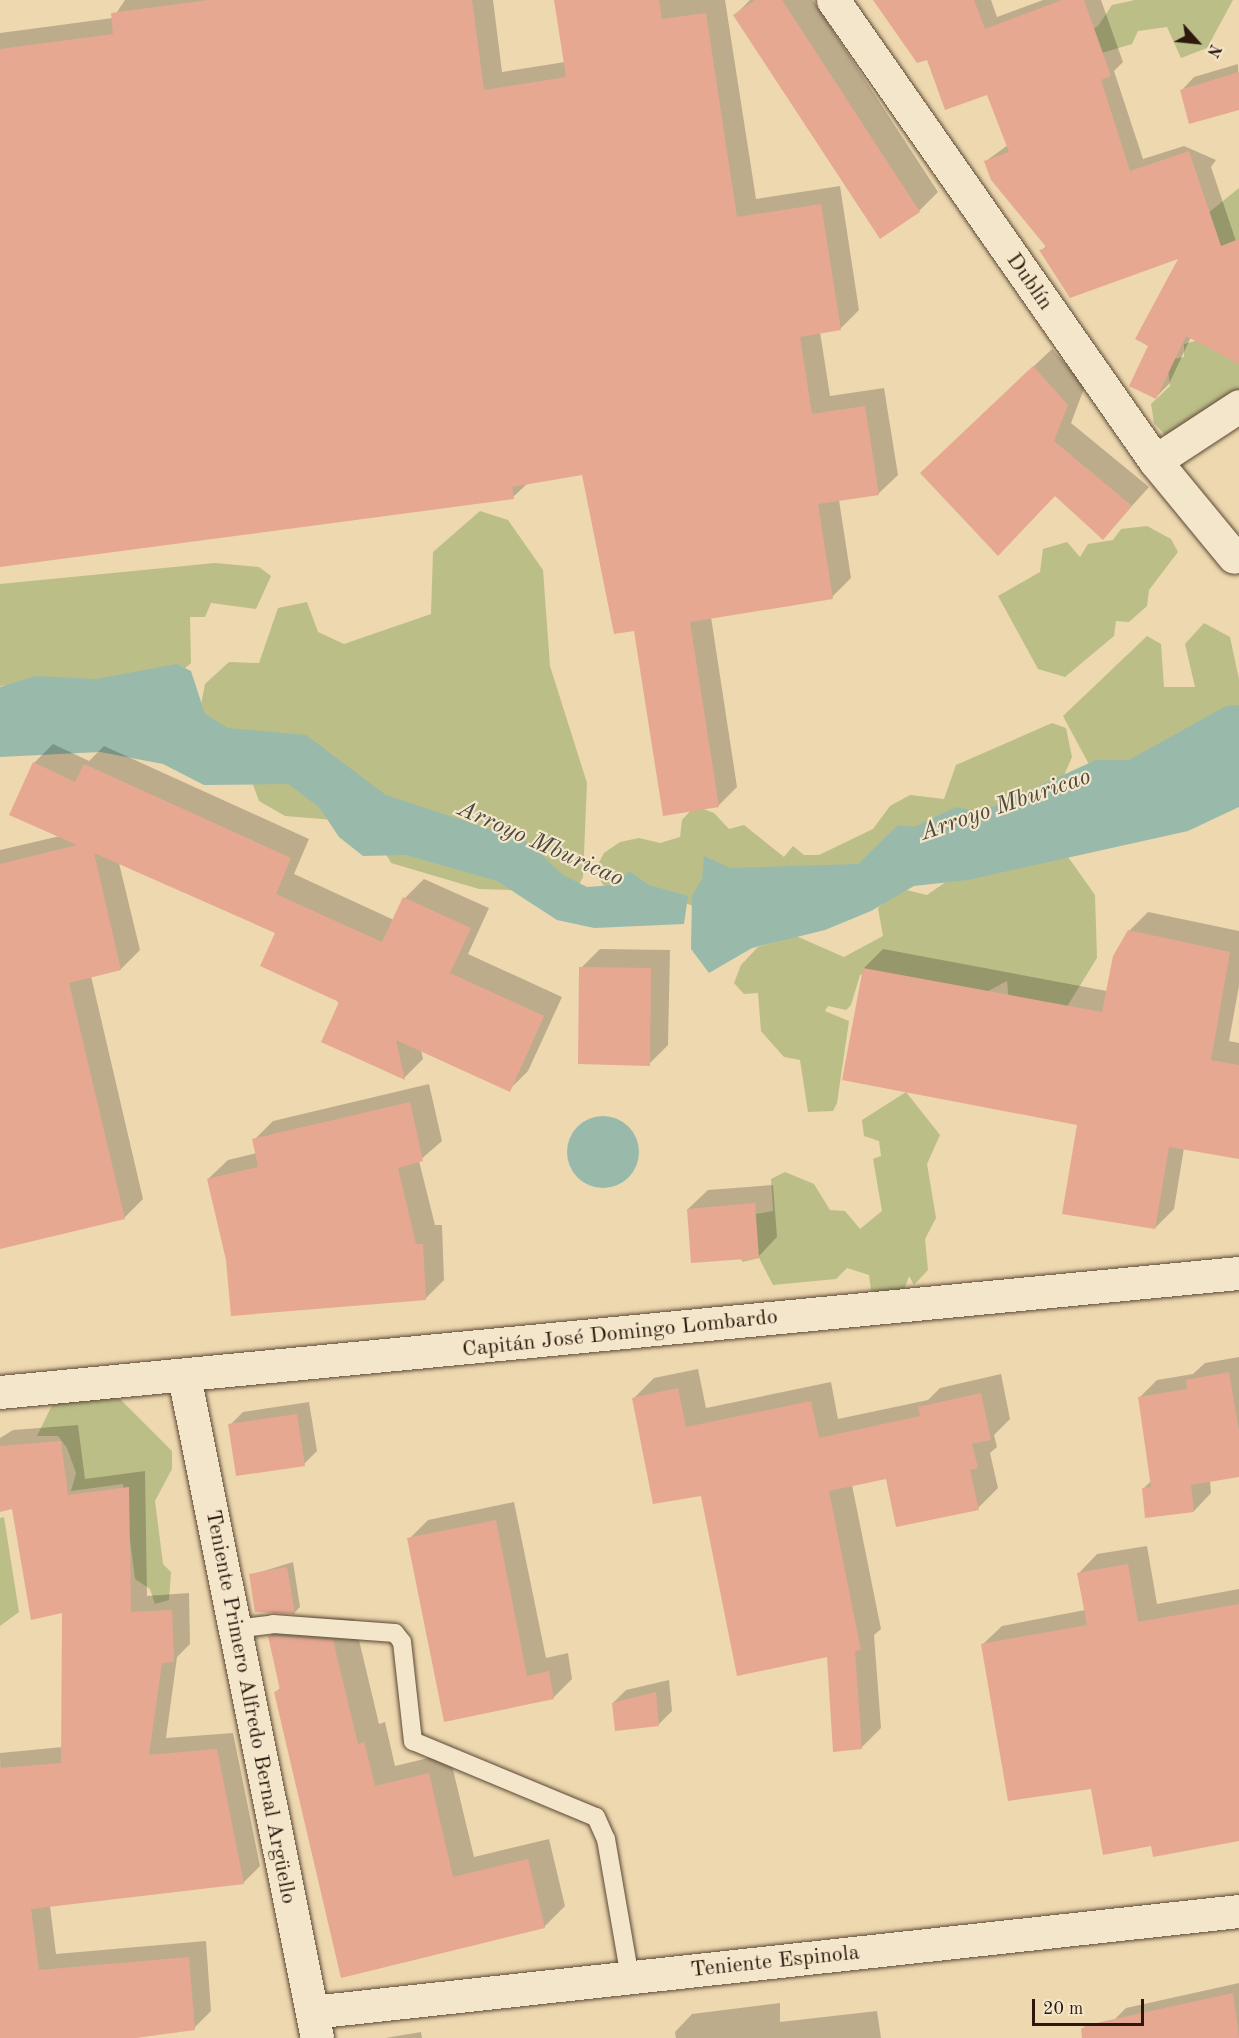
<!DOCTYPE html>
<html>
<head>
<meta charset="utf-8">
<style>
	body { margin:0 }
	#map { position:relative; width:1239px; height:2038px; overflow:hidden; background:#edd8af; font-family:"Old Standard TT",serif }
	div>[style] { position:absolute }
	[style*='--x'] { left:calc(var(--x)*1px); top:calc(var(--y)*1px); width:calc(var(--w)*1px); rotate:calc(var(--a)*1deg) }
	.green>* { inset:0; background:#bcbe88 }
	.water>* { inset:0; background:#99baab }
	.round { border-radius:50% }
	.shadow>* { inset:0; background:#0003 }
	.building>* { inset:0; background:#e7a892 }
	.roads { filter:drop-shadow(0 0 2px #5c4836) drop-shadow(0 0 2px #5c4836) }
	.service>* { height:18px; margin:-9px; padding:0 9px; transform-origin:9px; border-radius:9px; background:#f3e6cb }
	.minor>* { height:33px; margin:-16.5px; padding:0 16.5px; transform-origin:16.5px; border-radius:16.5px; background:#f3e6cb }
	span { translate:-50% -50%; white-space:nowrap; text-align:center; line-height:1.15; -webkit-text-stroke:4.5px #f3e6cb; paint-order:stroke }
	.street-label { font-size:22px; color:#2c180d }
	.water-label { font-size:24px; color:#4d493c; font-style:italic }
	.north { position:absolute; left:1167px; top:12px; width:60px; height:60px; -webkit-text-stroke:4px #f3e6cb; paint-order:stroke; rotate:117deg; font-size:16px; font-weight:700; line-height:24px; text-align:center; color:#2c180d }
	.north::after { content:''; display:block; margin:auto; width:21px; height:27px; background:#2c180d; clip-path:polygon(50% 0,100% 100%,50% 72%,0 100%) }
	.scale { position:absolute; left:1032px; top:1999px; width:112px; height:27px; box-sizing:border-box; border:3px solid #2c180d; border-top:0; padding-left:8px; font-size:18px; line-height:21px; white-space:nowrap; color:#2c180d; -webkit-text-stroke:4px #f3e6cb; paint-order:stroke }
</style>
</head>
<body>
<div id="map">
	<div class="green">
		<div style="clip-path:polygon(1135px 0,1233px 0,1207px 48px,1181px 58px,1167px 27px,1138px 31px,1132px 44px,1075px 61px,1086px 33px,1098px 26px,1112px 5px)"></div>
		<div style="clip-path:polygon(1239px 188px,1239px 260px,1213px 254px,1197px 222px)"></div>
		<div style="clip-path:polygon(1209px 337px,1239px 361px,1239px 427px,1204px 444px,1166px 436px,1154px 423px,1151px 404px,1170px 386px,1167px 360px,1184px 357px,1184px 344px)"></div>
		<div style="clip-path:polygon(480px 511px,508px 520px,543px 570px,550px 666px,587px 783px,583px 877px,571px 900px,542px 891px,479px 889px,391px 863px,376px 836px,346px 821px,285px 816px,259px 801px,248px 771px,194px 741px,205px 684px,229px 662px,259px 663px,278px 608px,307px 602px,318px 632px,344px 644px,431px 614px,433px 552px)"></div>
		<div style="clip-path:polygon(1147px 526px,1171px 539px,1178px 552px,1149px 590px,1147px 606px,1129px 622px,1116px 621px,1114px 636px,1065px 677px,1038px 669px,998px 596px,1040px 572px,1043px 549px,1067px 542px,1080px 557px,1088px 544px,1113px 540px,1121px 529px)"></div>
		<div style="clip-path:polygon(215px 563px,259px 567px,271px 576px,256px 609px,211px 603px,205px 617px,190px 617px,191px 663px,166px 685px,59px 678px,0 686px,0 584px)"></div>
		<div style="clip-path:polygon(1204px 623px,1230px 637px,1239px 679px,1239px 774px,1099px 783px,1063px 716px,1147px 636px,1161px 644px,1164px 687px,1195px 687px,1185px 644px)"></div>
		<div style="clip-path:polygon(1052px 723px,1066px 728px,1072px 757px,1062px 780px,1015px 828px,694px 906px,657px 895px,630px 898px,603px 885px,595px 870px,604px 853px,620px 842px,639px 838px,660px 843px,680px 837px,682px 820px,695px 806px,714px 813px,729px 829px,744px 825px,784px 857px,793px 846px,804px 855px,819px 855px,873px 829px,890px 806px,910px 795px,944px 799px,956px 765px)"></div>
		<div style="clip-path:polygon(1061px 847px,1095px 895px,1097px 958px,1063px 1013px,1009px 1004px,1007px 981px,977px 997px,873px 972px,860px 975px,851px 1005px,846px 1010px,828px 1006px,825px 1011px,849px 1021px,837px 1103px,833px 1111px,808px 1112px,800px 1060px,784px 1057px,761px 1031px,758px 993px,744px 994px,734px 983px,741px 965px,758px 947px,796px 936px,844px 957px,883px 936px,878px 908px,898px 888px,927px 895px,980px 858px)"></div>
		<div style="clip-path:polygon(906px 1092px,940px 1135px,927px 1164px,936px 1218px,925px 1239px,928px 1270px,914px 1285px,909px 1276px,901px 1299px,871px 1290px,869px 1275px,847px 1268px,836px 1279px,773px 1285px,759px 1258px,743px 1262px,725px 1239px,744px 1216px,773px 1211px,771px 1179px,785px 1172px,814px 1184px,830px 1210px,845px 1211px,860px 1229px,882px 1211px,873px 1159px,881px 1156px,879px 1141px,864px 1136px,862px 1120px)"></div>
		<div style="clip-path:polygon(59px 1391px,118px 1397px,172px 1451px,172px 1469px,155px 1501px,163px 1564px,171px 1572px,169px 1600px,155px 1604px,150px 1589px,135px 1579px,123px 1484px,71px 1491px,76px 1473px,67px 1448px,58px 1436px,37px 1436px)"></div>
		<div style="clip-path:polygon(4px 1517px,19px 1612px,0 1626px,0 1518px)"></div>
	</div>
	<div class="water">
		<div style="clip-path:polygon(176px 664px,191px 671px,205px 714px,228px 728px,306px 735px,386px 795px,528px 842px,563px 875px,587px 887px,614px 885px,629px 871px,649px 885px,688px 896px,684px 924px,594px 928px,557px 920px,497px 881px,406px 855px,363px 856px,339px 837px,319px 807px,288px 784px,204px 785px,163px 764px,100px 752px,0 757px,0 687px,36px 676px,96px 679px)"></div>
		<div style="clip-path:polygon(1239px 705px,1239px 807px,1188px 831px,968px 880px,914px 886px,871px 911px,825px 930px,752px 948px,709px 973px,691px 949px,692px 896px,702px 879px,704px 856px,730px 868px,858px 864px,898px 825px,914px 827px,956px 807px,981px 812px,1096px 760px,1129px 760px,1226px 706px)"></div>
		<div class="round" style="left:567px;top:1116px;width:72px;height:72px"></div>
	</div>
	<div class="shadow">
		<div style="clip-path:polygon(125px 0,493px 0,502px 72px,565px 62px,555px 0,725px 0,756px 199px,840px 186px,859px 310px,840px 329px,820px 332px,830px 396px,884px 388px,898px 475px,878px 494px,839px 500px,851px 578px,832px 597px,711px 617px,737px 787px,718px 806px,635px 629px,583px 474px,528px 483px,513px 497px,0 565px,0 33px,113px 18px)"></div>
		<div style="clip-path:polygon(750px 0,813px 0,938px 192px,919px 211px,880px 237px,735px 15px)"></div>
		<div style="clip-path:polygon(878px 0,991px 0,997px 17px,1043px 0,1101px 0,1123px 62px,1114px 71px,1143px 159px,1184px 146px,1216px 160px,1211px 167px,1239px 250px,1239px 357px,1191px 337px,1169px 384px,1156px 397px,1150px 345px,1181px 256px,1041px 251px,1047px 245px,986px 161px,1008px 145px,988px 93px,928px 58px)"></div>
		<div style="clip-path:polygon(1238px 64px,1239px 106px,1182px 90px,1194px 77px)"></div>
		<div style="clip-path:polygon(1052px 349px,1085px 386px,1071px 423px,1149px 487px,1103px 538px,1055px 494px,940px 455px)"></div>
		<div style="clip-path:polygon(53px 744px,89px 761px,104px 746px,309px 839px,294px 874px,394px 920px,405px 898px,424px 879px,489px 908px,468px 954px,562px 997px,528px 1071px,509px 1090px,421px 1050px,423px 1059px,404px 1078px,277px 932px,119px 863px,140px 950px,121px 969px,91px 976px,143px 1199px,124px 1218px,0 1247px,0 850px,60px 836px,34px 763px)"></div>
		<div style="clip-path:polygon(1148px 912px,1239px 931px,1239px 986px,1229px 1041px,1239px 1043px,1239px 1158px,1184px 1148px,1174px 1209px,1155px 1228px,1079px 1123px,864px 968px,883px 949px,1107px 991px,1129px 931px)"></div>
		<div style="clip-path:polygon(600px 949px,670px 950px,668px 1045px,649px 1064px,581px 968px)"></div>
		<div style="clip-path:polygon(429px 1084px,442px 1141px,419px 1161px,435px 1225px,442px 1225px,444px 1280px,425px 1299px,228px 1259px,208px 1179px,228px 1160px,257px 1153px,254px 1140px,273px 1121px)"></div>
		<div style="clip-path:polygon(773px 1185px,777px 1237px,758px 1257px,688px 1209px,708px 1190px)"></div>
		<div style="clip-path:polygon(1239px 1357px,1239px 1476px,1210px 1481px,1211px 1493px,1194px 1511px,1143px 1489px,1152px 1480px,1139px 1398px,1157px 1380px,1193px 1374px,1205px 1363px)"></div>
		<div style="clip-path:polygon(698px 1369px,706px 1408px,831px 1382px,838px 1419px,928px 1400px,940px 1388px,1001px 1374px,1010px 1419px,994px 1435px,997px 1447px,990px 1453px,998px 1488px,978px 1508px,887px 1477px,852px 1485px,881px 1629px,874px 1635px,881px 1728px,861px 1748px,828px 1655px,634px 1398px,654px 1378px)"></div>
		<div style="clip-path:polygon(309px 1402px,317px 1451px,304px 1464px,230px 1425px,243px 1412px)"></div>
		<div style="clip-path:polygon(78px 1425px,85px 1479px,145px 1471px,147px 1596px,189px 1593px,190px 1644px,177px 1657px,166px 1738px,233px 1733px,260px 1866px,243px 1883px,50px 1906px,56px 1954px,206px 1941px,211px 2011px,194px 2028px,126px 2038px,3px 2038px,0 1753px,63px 1747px,64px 1611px,14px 1508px,0 1510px,0 1438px,13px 1430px)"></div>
		<div style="clip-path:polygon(514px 1502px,546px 1658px,568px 1653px,572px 1679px,553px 1698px,445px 1721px,409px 1539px,428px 1520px)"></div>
		<div style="clip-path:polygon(1147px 1546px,1157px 1604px,1239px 1589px,1239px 1840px,1152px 1845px,1092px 1787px,983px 1644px,1002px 1626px,1085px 1610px,1079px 1573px,1097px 1554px)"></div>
		<div style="clip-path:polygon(293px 1562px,300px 1607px,294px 1613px,251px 1575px)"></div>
		<div style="clip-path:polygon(290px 1616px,354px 1619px,379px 1724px,385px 1722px,395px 1766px,449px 1753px,474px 1857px,549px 1839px,565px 1906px,544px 1927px,342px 1976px,276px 1692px,281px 1687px,269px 1637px)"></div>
		<div style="clip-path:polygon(669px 1680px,672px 1711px,659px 1724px,613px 1703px,626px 1690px)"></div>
		<div style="clip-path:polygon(1239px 1983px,1239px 2038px,1117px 2038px,1113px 2021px,1126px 2008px)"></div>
		<div style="clip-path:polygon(780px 2003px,780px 2022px,877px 2011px,881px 2038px,676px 2038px,675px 2032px,692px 2014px)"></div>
		<div style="clip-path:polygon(421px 2032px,422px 2038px,385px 2038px)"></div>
	</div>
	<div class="building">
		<div style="clip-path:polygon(208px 0,472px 0,484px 90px,566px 77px,554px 0,659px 0,662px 19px,706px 13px,737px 217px,821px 204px,841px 330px,800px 337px,812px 414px,865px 406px,879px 495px,818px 504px,833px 599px,690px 622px,719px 807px,663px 816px,634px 631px,614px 634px,582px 475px,512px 487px,514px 499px,0 567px,0 49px,113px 34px,111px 13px)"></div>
		<div style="clip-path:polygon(755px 0,782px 0,920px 212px,880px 239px,733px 15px)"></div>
		<div style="clip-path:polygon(873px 0,974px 0,985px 29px,1062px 0,1084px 0,1111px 76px,1101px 80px,1130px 171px,1189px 151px,1221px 246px,1239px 239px,1239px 364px,1186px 336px,1156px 399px,1129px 386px,1148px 346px,1135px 339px,1178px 259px,1070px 298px,1039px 250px,1047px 248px,991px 180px,984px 161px,1009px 152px,987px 95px,945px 110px,927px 60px,917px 63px)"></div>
		<div style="clip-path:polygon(1239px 72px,1239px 110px,1189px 124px,1180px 90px)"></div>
		<div style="clip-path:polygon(1033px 366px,1068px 405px,1054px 441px,1132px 506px,1103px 540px,1055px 496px,998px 556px,920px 473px)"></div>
		<div style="clip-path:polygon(33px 762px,75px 782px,84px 764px,291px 858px,276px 894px,382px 942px,403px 897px,471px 928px,450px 973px,544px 1016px,510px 1092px,396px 1040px,405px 1080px,321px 1042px,339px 1002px,260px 966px,275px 933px,94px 853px,121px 970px,69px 983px,125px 1219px,0 1249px,0 864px,77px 845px,9px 815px)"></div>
		<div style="clip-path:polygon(1128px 930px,1230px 952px,1211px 1060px,1239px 1065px,1239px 1159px,1169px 1147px,1155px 1229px,1062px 1214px,1077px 1125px,842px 1080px,863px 968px,1102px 1012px,1113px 956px)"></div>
		<div style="clip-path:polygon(579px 967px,651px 968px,650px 1066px,578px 1064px)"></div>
		<div style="clip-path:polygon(410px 1102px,423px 1161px,398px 1168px,416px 1244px,423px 1244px,426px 1300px,231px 1316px,226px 1260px,207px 1179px,258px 1167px,252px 1139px)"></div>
		<div style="clip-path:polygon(755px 1203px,759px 1258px,691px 1263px,687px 1209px)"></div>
		<div style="clip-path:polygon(1229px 1372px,1239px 1431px,1239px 1477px,1191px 1485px,1194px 1512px,1145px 1518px,1142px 1488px,1151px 1487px,1138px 1397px,1187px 1389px,1186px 1380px)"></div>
		<div style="clip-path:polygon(678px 1388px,686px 1427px,811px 1401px,819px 1438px,920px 1416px,918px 1407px,981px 1393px,991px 1440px,972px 1444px,978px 1468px,970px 1470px,979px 1510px,896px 1527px,886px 1479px,829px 1491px,861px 1650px,855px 1651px,862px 1749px,833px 1752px,827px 1657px,737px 1676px,701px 1496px,653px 1504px,632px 1398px)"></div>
		<div style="clip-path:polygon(297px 1414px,305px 1466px,236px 1476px,228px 1424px)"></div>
		<div style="clip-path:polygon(61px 1441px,68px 1495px,129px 1487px,131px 1612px,172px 1610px,174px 1662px,162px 1663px,149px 1755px,217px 1749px,244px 1884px,31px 1909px,39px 1970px,189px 1957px,195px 2030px,136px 2038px,0 2038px,0 1768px,61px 1763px,62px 1613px,31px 1620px,12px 1509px,0 1512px,0 1446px)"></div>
		<div style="clip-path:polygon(496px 1520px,527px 1676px,549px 1671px,554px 1699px,444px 1722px,407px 1538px)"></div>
		<div style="clip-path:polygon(1128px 1564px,1138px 1622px,1239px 1604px,1239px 1841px,1153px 1857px,1151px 1846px,1103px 1855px,1091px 1789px,1008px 1801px,981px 1644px,1087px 1625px,1077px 1573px)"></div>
		<div style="clip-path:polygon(287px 1567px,295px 1614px,255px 1612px,249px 1574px)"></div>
		<div style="clip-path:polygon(268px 1636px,333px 1640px,358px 1744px,364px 1742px,375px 1786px,429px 1773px,453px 1877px,528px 1859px,545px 1928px,341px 1978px,274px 1692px,280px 1690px)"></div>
		<div style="clip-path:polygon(656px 1692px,659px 1726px,615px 1731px,612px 1703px)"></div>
		<div style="clip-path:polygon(1233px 1993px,1239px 2038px,1082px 2038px,1081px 2029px,1087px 2025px)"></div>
	</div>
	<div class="roads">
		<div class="service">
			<div style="--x:235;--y:1629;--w:38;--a:-7"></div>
			<div style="--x:273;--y:1624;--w:122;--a:4.2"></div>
			<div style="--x:395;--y:1633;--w:11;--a:52"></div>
			<div style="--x:402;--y:1642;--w:100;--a:83.7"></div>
			<div style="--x:413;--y:1741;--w:198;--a:22.6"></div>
			<div style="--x:596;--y:1817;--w:24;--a:66"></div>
			<div style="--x:606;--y:1839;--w:141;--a:80.2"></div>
		</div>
		<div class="minor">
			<div style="--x:833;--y:0;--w:562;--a:55.07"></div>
			<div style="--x:1155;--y:461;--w:124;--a:50.5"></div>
			<div style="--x:1155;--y:461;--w:100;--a:-33.2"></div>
			<div style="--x:184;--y:1376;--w:675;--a:78.64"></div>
			<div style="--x:0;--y:1392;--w:1245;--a:-5.49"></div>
			<div style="--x:312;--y:2012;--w:932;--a:-6.22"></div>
		</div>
	</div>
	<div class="street-label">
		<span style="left:1029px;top:282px;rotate:55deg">Dublín</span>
		<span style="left:620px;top:1334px;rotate:-6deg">Capitán José Domingo Lombardo</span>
		<span style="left:250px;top:1707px;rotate:79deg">Teniente Primero Alfredo Bernal Argüello</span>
		<span style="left:775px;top:1962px;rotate:-6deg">Teniente Espinola</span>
	</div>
	<div class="water-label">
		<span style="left:1006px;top:806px;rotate:-19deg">Arroyo Mburicao</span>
		<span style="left:540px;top:845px;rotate:24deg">Arroyo Mburicao</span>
	</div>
	<div class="north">N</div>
	<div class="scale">20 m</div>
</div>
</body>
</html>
